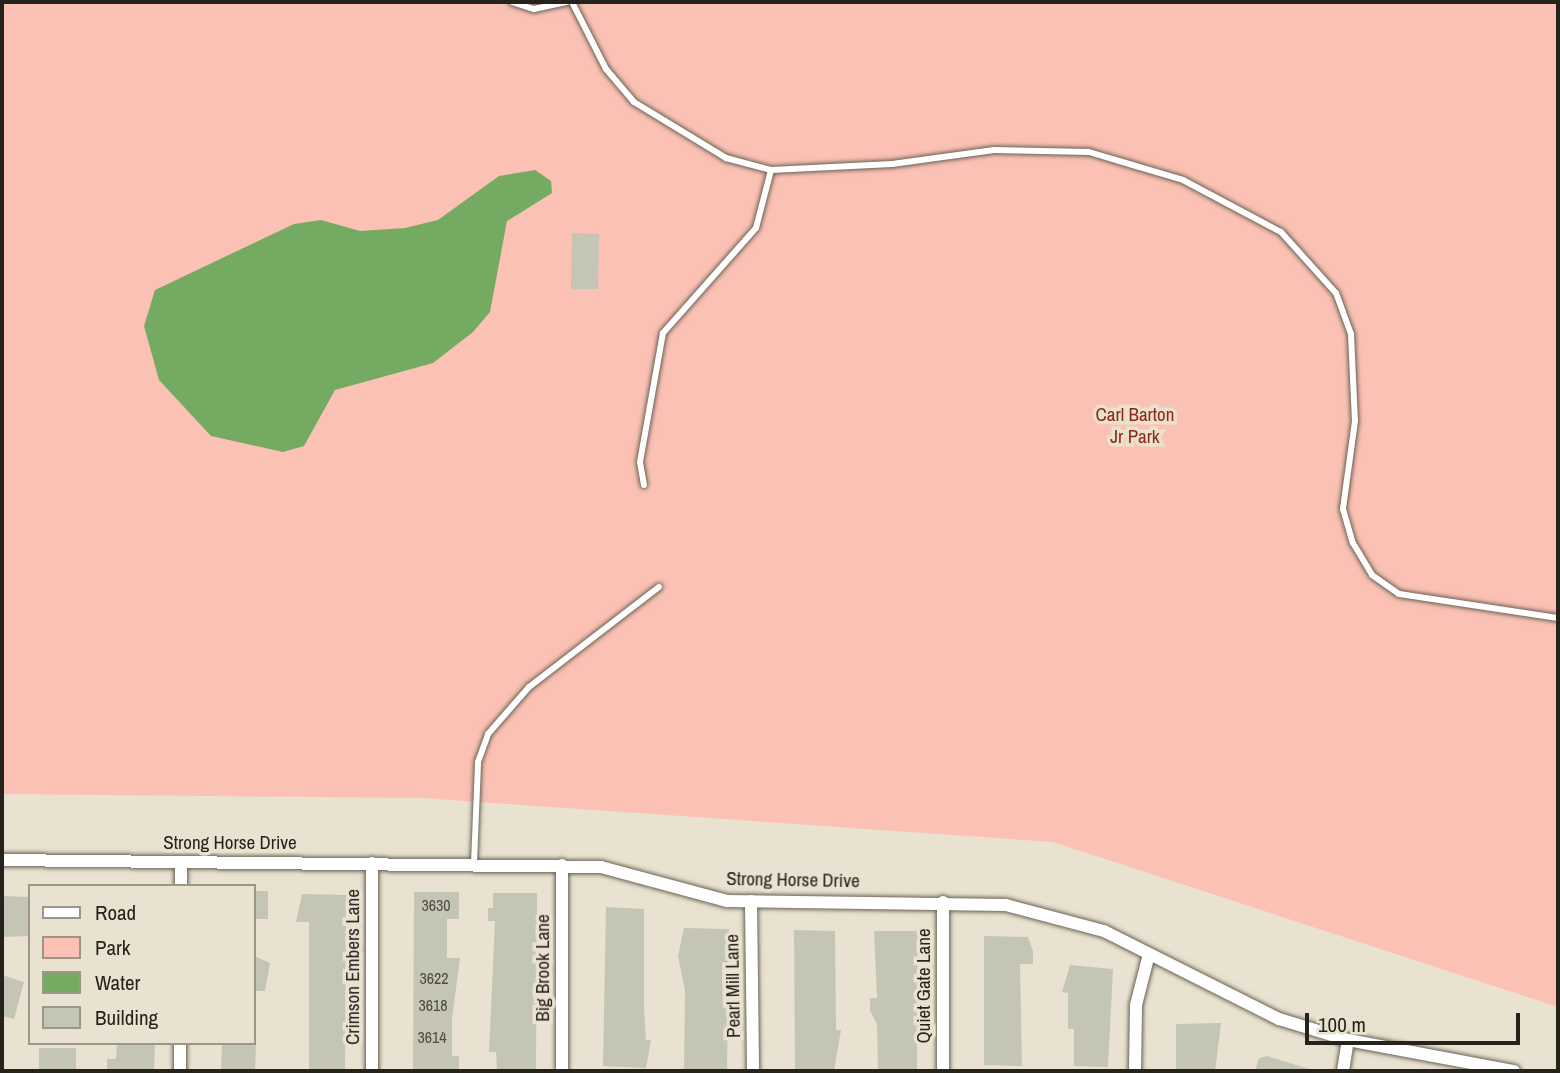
<!DOCTYPE html>
<html>
<head>
<meta charset="utf-8">
<style>
	body { margin:0 }
	#map { position:relative; width:1560px; height:1073px; overflow:hidden; background:#eae2d1; font-family:"Archivo Narrow",sans-serif }
	div>[style] { position:absolute }
	[style*='--x'] { left:calc(var(--x)*1px); top:calc(var(--y)*1px); width:calc(var(--w)*1px); rotate:calc(var(--a)*1deg) }
	.green>* { inset:0; background:#fbc1b4 }
	.water>* { inset:0; background:#74aa62 }
	.building>* { inset:0; background:#c4c5b4 }
	.roads { filter:drop-shadow(0 0 2px #6a6354) drop-shadow(0 0 2px #6a6354) }
	.lane>* { height:6px; margin:-3px; padding:0 3px; transform-origin:3px; border-radius:3px; background:#fff }
	.street>* { height:12px; margin:-6px; padding:0 6px; transform-origin:6px; border-radius:6px; background:#fff }
	span { translate:-50% -50%; white-space:nowrap; text-align:center; line-height:1.15; -webkit-text-stroke:7px #eae2d1; paint-order:stroke }
	.number-label { font-size:16px; color:#4e4c43 }
	.number-label span { -webkit-text-stroke-width:0 }
	.park-label { font-size:19px; color:#8f2512 }
	.street-label { font-size:19px; color:#26231d }
	.frame { position:absolute; inset:0; border:4px solid #26231d; pointer-events:none }
	.legend { position:absolute; left:28px; top:884px; width:228px; height:161px; box-sizing:border-box; background:#eae2d1; border:2px solid #9c9689; margin:0; padding:9px 12px; list-style:none; font-size:21px; color:#26231d }
	.legend li { display:flex; align-items:center; gap:14px; height:35px }
	.legend b { width:35px; border:2px solid #9c9689 }
	.scale { position:absolute; left:1305px; top:1013px; width:215px; height:32px; box-sizing:border-box; border:4px solid #26231d; border-top:0; padding-left:9px; font-size:21px; line-height:24px; white-space:nowrap; color:#26231d; -webkit-text-stroke:5px #eae2d1; paint-order:stroke }
</style>
</head>
<body>
<div id="map">
	<div class="green">
		<div style="clip-path:polygon(2px 2px,1558px 2px,1558px 1007px,1053px 842px,422px 798px,2px 794px)"></div>
	</div>
	<div class="water">
		<div style="clip-path:polygon(535px 170px,551px 181px,552px 193px,507px 221px,490px 312px,473px 332px,433px 363px,335px 390px,304px 446px,283px 452px,211px 436px,159px 380px,144px 326px,155px 290px,294px 224px,321px 220px,360px 231px,405px 228px,438px 220px,499px 176px)"></div>
	</div>
	<div class="building">
		<div style="clip-path:polygon(572px 233px,599px 234px,598px 289px,571px 289px)"></div>
		<div style="clip-path:polygon(254px 891px,268px 891px,268px 919px,254px 919px)"></div>
		<div style="clip-path:polygon(414px 892px,459px 892px,459px 919px,447px 919px,447px 958px,460px 958px,452px 1019px,452px 1056px,459px 1056px,459px 1071px,413px 1071px)"></div>
		<div style="clip-path:polygon(493px 893px,537px 893px,536px 1071px,497px 1071px,496px 1052px,489px 1052px,495px 921px,488px 921px,488px 908px,493px 908px)"></div>
		<div style="clip-path:polygon(302px 894px,346px 895px,345px 1071px,309px 1071px,309px 922px,296px 922px)"></div>
		<div style="clip-path:polygon(2px 896px,30px 897px,30px 936px,2px 937px)"></div>
		<div style="clip-path:polygon(606px 907px,644px 909px,644px 1008px,646px 1040px,651px 1040px,646px 1068px,603px 1066px)"></div>
		<div style="clip-path:polygon(684px 928px,729px 929px,727px 1071px,684px 1071px,685px 991px,678px 956px)"></div>
		<div style="clip-path:polygon(794px 930px,835px 931px,836px 1030px,841px 1030px,834px 1071px,795px 1071px)"></div>
		<div style="clip-path:polygon(874px 931px,918px 931px,917px 1071px,878px 1071px,877px 1024px,870px 1011px,870px 998px,877px 998px)"></div>
		<div style="clip-path:polygon(984px 936px,1028px 937px,1033px 951px,1033px 964px,1020px 964px,1022px 1066px,984px 1065px)"></div>
		<div style="clip-path:polygon(254px 956px,270px 963px,265px 991px,254px 991px)"></div>
		<div style="clip-path:polygon(1070px 965px,1113px 969px,1108px 1067px,1074px 1066px,1074px 1029px,1068px 1029px,1068px 993px,1062px 992px)"></div>
		<div style="clip-path:polygon(2px 975px,24px 982px,14px 1019px,2px 1016px)"></div>
		<div style="clip-path:polygon(1221px 1023px,1215px 1071px,1176px 1071px,1176px 1024px)"></div>
		<div style="clip-path:polygon(117px 1043px,155px 1043px,154px 1071px,107px 1071px,107px 1059px,116px 1059px)"></div>
		<div style="clip-path:polygon(222px 1043px,256px 1043px,255px 1071px,221px 1071px)"></div>
		<div style="clip-path:polygon(39px 1048px,76px 1048px,76px 1071px,39px 1071px)"></div>
		<div style="clip-path:polygon(1267px 1056px,1309px 1069px,1308px 1071px,1255px 1071px,1259px 1058px)"></div>
	</div>
	<div class="roads">
		<div class="lane">
			<div style="--x:512;--y:2;--w:23;--a:18"></div>
			<div style="--x:534;--y:9;--w:34;--a:-12"></div>
			<div style="--x:572;--y:2;--w:75;--a:63.1"></div>
			<div style="--x:606;--y:69;--w:43;--a:49.7"></div>
			<div style="--x:634;--y:102;--w:108;--a:31.3"></div>
			<div style="--x:726;--y:158;--w:47;--a:14.9"></div>
			<div style="--x:771;--y:170;--w:121;--a:-2.8"></div>
			<div style="--x:892;--y:164;--w:103;--a:-7.8"></div>
			<div style="--x:994;--y:150;--w:95;--a:1.2"></div>
			<div style="--x:1089;--y:152;--w:98;--a:16.6"></div>
			<div style="--x:1183;--y:180;--w:111;--a:28"></div>
			<div style="--x:1281;--y:232;--w:82;--a:48"></div>
			<div style="--x:1336;--y:293;--w:44;--a:69.9"></div>
			<div style="--x:1351;--y:334;--w:87;--a:87.4"></div>
			<div style="--x:1355;--y:421;--w:89;--a:97.8"></div>
			<div style="--x:1343;--y:509;--w:35;--a:74"></div>
			<div style="--x:1353;--y:543;--w:37;--a:59"></div>
			<div style="--x:1372;--y:575;--w:33;--a:35"></div>
			<div style="--x:1399;--y:594;--w:161;--a:8.6"></div>
			<div style="--x:644;--y:485;--w:23;--a:-100"></div>
			<div style="--x:640;--y:462;--w:131;--a:-79.9"></div>
			<div style="--x:663;--y:333;--w:140;--a:-48.5"></div>
			<div style="--x:756;--y:228;--w:60;--a:-75.5"></div>
			<div style="--x:474;--y:863;--w:101;--a:-87.7"></div>
			<div style="--x:478;--y:762;--w:30;--a:-70"></div>
			<div style="--x:488;--y:734;--w:62;--a:-48.9"></div>
			<div style="--x:529;--y:687;--w:164;--a:-37.6"></div>
		</div>
		<div class="street">
			<div style="--x:2;--y:860;--w:599;--a:0.67"></div>
			<div style="--x:601;--y:867;--w:131;--a:15.1"></div>
			<div style="--x:727;--y:901;--w:279;--a:0.8"></div>
			<div style="--x:1006;--y:905;--w:101;--a:14.9"></div>
			<div style="--x:1104;--y:931;--w:196;--a:26.7"></div>
			<div style="--x:1279;--y:1019;--w:72;--a:16.9"></div>
			<div style="--x:1348;--y:1040;--w:169;--a:10.6"></div>
			<div style="--x:181;--y:886;--w:24;--a:-90"></div>
			<div style="--x:751;--y:901;--w:170;--a:89.3"></div>
			<div style="--x:943;--y:902;--w:169;--a:90"></div>
			<div style="--x:180;--y:1071;--w:28;--a:-90"></div>
			<div style="--x:372;--y:1071;--w:208;--a:-90"></div>
			<div style="--x:562;--y:1071;--w:206;--a:-90"></div>
			<div style="--x:1135;--y:1071;--w:66;--a:-89.1"></div>
			<div style="--x:1136;--y:1005;--w:49;--a:-75.7"></div>
			<div style="--x:1343;--y:1071;--w:31;--a:-81"></div>
		</div>
	</div>
	<div class="number-label">
		<span style="left:436px;top:905px">3630</span>
		<span style="left:434px;top:978px">3622</span>
		<span style="left:433px;top:1005px">3618</span>
		<span style="left:432px;top:1037px">3614</span>
	</div>
	<div class="park-label">
		<span style="left:1135px;top:426px">Carl Barton<br>Jr Park</span>
	</div>
	<div class="street-label">
		<span style="left:230px;top:843px">Strong Horse Drive</span>
		<span style="left:793px;top:880px;rotate:1deg">Strong Horse Drive</span>
		<span style="left:353px;top:967px;rotate:-90deg">Crimson Embers Lane</span>
		<span style="left:543px;top:968px;rotate:-90deg">Big Brook Lane</span>
		<span style="left:733px;top:986px;rotate:-91deg">Pearl Mill Lane</span>
		<span style="left:924px;top:986px;rotate:-90deg">Quiet Gate Lane</span>
	</div>
	<div class="frame"></div>
	<ul class="legend">
	<li><b style="height:9px;background:#fff"></b>Road</li>
	<li><b style="height:19px;background:#fbc1b4"></b>Park</li>
	<li><b style="height:19px;background:#74aa62"></b>Water</li>
	<li><b style="height:19px;background:#c4c5b4"></b>Building</li>
	</ul>
	<div class="scale">100 m</div>
</div>
</body>
</html>
